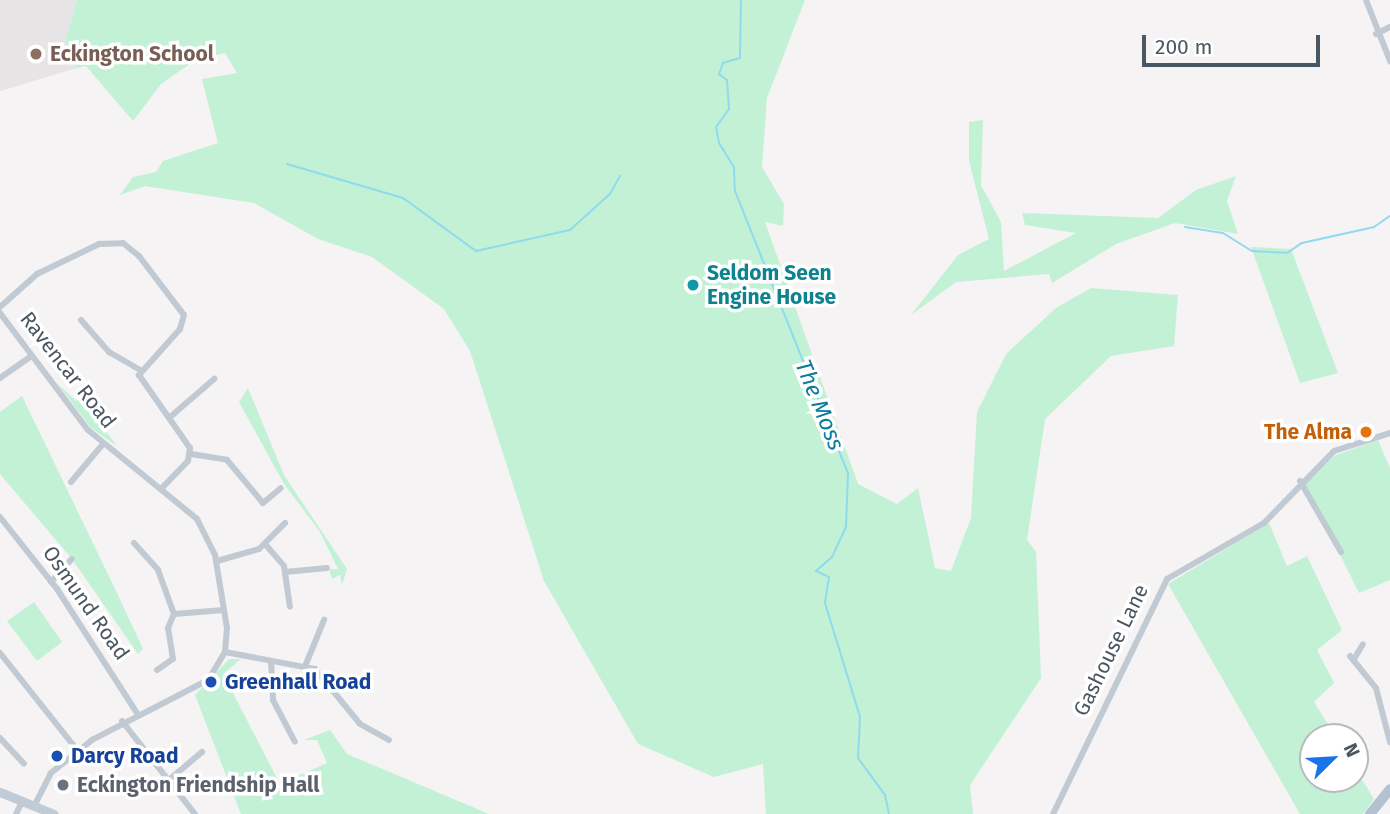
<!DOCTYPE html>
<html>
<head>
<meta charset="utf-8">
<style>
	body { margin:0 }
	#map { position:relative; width:1390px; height:814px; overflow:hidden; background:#f5f3f3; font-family:"Fira Sans",sans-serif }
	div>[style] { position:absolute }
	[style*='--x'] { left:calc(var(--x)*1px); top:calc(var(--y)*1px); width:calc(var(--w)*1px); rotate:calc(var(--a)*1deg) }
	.education>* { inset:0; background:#e6e4e5 }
	.green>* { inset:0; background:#c3f1d5 }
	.stream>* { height:2px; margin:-1px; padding:0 1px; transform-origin:1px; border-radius:1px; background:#90daee }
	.street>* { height:6px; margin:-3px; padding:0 3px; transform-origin:3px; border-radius:3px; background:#c1cad2 }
	.secondary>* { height:9px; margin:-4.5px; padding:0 4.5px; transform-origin:4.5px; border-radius:4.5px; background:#c1cbd6 }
	.primary>* { height:10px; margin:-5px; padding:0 5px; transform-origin:5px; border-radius:5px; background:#b3c2d1 }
	.dots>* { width:19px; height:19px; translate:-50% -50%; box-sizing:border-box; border:4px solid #fff; border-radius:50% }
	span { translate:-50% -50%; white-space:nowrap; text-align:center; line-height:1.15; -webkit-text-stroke:7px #fff; paint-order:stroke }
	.education-label { font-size:21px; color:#785e54; font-weight:700 }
	.left { translate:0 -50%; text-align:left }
	.culture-label { font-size:21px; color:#0d838f; font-weight:700 }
	.street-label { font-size:21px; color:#4a5661 }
	.food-label { font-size:21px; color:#c56008; font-weight:700 }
	.right { translate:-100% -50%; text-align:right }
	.transit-label { font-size:21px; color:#164399; font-weight:700 }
	.worship-label { font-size:21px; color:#5b616d; font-weight:700 }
	.water-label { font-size:23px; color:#0c7c9b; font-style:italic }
	.north { position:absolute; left:1299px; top:723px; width:70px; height:70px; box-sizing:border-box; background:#fff; border:2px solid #b7bbc0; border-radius:50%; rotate:66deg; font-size:19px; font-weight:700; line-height:28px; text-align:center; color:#4a5661 }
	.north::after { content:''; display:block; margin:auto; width:24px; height:32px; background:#1a73e8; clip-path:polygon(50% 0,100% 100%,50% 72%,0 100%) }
	.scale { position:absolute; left:1142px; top:35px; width:178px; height:32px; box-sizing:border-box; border:4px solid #4a5661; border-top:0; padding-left:9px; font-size:21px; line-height:24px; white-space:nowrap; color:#4a5661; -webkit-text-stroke:5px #fff; paint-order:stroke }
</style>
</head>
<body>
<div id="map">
	<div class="education">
		<div style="clip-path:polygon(0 0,77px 0,65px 41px,77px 68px,0 91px)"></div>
	</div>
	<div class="green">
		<div style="clip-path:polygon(77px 0,805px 0,767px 98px,762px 167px,784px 204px,783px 226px,765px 222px,858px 484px,897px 504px,918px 488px,935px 568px,951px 571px,971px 518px,977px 412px,1006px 354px,1056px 308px,1091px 288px,1178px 295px,1174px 346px,1111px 356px,1045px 419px,1027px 540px,1036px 552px,1041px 678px,970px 785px,973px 814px,766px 814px,763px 764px,714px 777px,638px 744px,544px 581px,470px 351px,444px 309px,372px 257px,318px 239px,254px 203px,145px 186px,120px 195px,133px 177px,156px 172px,163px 161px,218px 143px,202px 79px,237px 73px,225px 53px,197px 59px,161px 84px,133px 121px,86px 66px,77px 68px,65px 41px)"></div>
		<div style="clip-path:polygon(983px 120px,981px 185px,1001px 222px,1004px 271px,1076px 233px,1025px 225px,1022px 213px,1158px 218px,1196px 190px,1236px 176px,1227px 201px,1238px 234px,1175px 223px,1116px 244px,1052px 283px,1049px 274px,956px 282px,911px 315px,958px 255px,989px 239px,969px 161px,969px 122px)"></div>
		<div style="clip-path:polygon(1251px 247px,1291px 249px,1338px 373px,1300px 383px)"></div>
		<div style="clip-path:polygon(57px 383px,76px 401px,80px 398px,117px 446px,91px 428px)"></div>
		<div style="clip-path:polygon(248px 388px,284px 475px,347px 569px,342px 585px,340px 575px,332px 579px,329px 569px,338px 569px,320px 532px,284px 484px,239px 402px)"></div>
		<div style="clip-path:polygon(22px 396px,117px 593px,143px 649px,138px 654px,72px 559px,0 474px,0 412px)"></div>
		<div style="clip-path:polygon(1378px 440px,1390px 468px,1390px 580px,1359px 593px,1303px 480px,1336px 455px)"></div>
		<div style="clip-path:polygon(1269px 523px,1287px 566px,1307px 556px,1342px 630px,1317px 650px,1334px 683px,1314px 702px,1336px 737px,1313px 737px,1313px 779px,1355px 779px,1355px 768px,1374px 799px,1363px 814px,1300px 814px,1168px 584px)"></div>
		<div style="clip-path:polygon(34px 602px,62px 642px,37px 661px,7px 621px)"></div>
		<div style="clip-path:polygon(229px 659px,241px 659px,223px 674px,280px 784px,327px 763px,317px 740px,304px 740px,330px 730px,347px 754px,489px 814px,241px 814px,195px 695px)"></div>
	</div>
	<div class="stream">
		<div style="--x:741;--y:0;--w:58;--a:91"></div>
		<div style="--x:740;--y:58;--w:18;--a:164"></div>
		<div style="--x:723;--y:63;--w:12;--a:110"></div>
		<div style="--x:719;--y:74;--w:10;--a:37"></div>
		<div style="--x:727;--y:80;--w:29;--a:86"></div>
		<div style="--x:729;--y:109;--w:22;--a:126"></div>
		<div style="--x:716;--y:127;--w:16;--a:79"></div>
		<div style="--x:719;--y:143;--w:28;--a:58"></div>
		<div style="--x:734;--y:167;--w:24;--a:88"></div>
		<div style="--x:735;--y:191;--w:305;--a:68.2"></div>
		<div style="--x:848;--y:474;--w:53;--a:92.2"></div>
		<div style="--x:846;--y:527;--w:33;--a:115"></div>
		<div style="--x:832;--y:557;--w:21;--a:139"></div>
		<div style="--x:816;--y:571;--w:14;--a:25"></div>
		<div style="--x:829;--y:577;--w:26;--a:99"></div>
		<div style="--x:825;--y:603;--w:119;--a:72.9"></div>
		<div style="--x:860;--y:717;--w:41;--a:92.8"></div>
		<div style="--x:858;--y:758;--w:46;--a:53.9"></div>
		<div style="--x:885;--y:795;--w:19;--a:78"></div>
		<div style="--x:287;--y:164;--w:121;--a:16.3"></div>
		<div style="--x:403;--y:198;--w:90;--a:36"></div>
		<div style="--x:476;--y:251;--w:96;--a:-12.6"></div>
		<div style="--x:570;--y:230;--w:54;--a:-42"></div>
		<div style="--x:610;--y:194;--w:21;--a:-61"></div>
		<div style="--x:1185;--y:227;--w:38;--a:9"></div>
		<div style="--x:1223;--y:233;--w:34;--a:32"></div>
		<div style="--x:1252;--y:251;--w:35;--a:3"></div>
		<div style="--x:1287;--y:253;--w:18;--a:-34"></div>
		<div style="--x:1302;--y:243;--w:74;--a:-12.5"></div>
		<div style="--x:1374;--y:227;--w:19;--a:-35"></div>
	</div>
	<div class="street">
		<div style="--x:1366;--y:0;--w:66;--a:68.5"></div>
		<div style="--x:1376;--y:34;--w:16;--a:-27"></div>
		<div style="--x:0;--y:307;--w:50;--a:-41.7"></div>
		<div style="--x:37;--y:274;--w:69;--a:-25.8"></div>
		<div style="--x:99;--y:244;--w:24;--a:-2"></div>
		<div style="--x:123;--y:243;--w:21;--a:39"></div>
		<div style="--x:139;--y:256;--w:74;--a:52.7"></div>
		<div style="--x:184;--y:315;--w:15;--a:106"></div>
		<div style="--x:180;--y:329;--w:62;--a:131.7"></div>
		<div style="--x:139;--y:375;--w:89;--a:55.1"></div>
		<div style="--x:190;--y:448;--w:13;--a:99"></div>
		<div style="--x:188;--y:461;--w:36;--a:134"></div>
		<div style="--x:0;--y:313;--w:146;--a:53.1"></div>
		<div style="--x:88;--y:430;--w:141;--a:39.2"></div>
		<div style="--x:197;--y:519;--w:40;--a:63.4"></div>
		<div style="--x:215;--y:555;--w:74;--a:80.7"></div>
		<div style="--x:227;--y:628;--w:24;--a:95"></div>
		<div style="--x:225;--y:652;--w:33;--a:121"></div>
		<div style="--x:208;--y:680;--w:131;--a:152.7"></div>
		<div style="--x:92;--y:740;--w:53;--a:141.2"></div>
		<div style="--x:51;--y:773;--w:37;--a:117"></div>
		<div style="--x:81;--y:320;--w:43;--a:48.8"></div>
		<div style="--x:109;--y:352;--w:36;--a:30"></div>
		<div style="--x:0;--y:378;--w:38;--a:-35"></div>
		<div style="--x:169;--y:418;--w:60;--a:-40.9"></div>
		<div style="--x:191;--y:454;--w:36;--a:9"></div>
		<div style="--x:227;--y:460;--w:56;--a:50.1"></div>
		<div style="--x:263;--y:503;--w:23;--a:-40"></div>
		<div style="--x:1300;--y:481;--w:82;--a:60"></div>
		<div style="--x:71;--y:482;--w:50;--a:-49.9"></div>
		<div style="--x:0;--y:517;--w:92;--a:51.6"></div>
		<div style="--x:57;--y:589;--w:148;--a:57.2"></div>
		<div style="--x:134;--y:543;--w:36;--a:48"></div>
		<div style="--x:158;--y:570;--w:47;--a:70"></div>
		<div style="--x:174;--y:614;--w:50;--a:-4.6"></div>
		<div style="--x:265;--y:544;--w:29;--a:49"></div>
		<div style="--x:284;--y:566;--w:41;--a:81.7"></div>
		<div style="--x:217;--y:561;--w:44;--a:-15.9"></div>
		<div style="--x:259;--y:549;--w:37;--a:-45"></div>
		<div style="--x:285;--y:572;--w:42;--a:-5.4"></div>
		<div style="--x:51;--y:582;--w:31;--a:-48"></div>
		<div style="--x:225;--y:652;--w:92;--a:10.7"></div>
		<div style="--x:315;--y:669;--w:71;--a:50.7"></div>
		<div style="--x:360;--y:724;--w:33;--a:29"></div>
		<div style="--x:0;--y:653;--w:125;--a:51.5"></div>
		<div style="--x:1350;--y:656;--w:41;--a:50.9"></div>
		<div style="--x:1376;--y:688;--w:56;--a:75.5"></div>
		<div style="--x:1354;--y:659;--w:17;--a:-59"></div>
		<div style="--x:271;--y:661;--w:39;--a:87"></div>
		<div style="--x:273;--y:700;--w:47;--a:62.4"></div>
		<div style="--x:306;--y:664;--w:48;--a:-67.8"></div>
		<div style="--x:157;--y:670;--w:19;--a:-35"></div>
		<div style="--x:173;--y:659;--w:31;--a:-99"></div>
		<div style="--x:168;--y:628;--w:15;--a:-67"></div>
		<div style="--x:122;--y:721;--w:118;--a:51.9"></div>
		<div style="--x:0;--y:738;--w:35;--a:47"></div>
		<div style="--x:170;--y:779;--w:42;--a:-40.2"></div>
		<div style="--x:16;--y:814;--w:13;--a:-63"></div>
		<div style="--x:1053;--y:814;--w:261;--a:-64.1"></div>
		<div style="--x:1167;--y:579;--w:112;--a:-30"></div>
		<div style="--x:1264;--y:523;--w:100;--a:-45.8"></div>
		<div style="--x:1334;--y:451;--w:59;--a:-17.8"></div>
	</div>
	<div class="secondary">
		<div style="--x:0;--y:792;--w:58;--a:22.2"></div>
	</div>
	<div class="primary">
		<div style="--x:1370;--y:814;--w:32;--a:-51"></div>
	</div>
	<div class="dots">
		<div style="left:36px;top:54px;background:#8d6e63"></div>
		<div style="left:693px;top:285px;background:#0f9aa8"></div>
		<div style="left:1366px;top:432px;background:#e8710a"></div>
		<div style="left:211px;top:682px;background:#1a4fb4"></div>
		<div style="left:57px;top:756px;background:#1a4fb4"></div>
		<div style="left:63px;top:785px;background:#6b7280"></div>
	</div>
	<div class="education-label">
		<span class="left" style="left:50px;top:54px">Eckington School</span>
	</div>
	<div class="culture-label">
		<span class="left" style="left:707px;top:285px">Seldom Seen<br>Engine House</span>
	</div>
	<div class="street-label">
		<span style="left:68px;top:370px;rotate:52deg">Ravencar Road</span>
		<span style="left:86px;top:603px;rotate:55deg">Osmund Road</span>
		<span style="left:1111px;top:650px;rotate:-64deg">Gashouse Lane</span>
	</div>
	<div class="food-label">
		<span class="right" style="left:1352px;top:432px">The Alma</span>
	</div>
	<div class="transit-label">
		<span class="left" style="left:225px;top:682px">Greenhall Road</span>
		<span class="left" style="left:71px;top:756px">Darcy Road</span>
	</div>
	<div class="worship-label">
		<span class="left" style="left:77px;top:785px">Eckington Friendship Hall</span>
	</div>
	<div class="water-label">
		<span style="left:820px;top:405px;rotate:68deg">The Moss</span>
	</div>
	<div class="north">N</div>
	<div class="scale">200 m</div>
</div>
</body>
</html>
